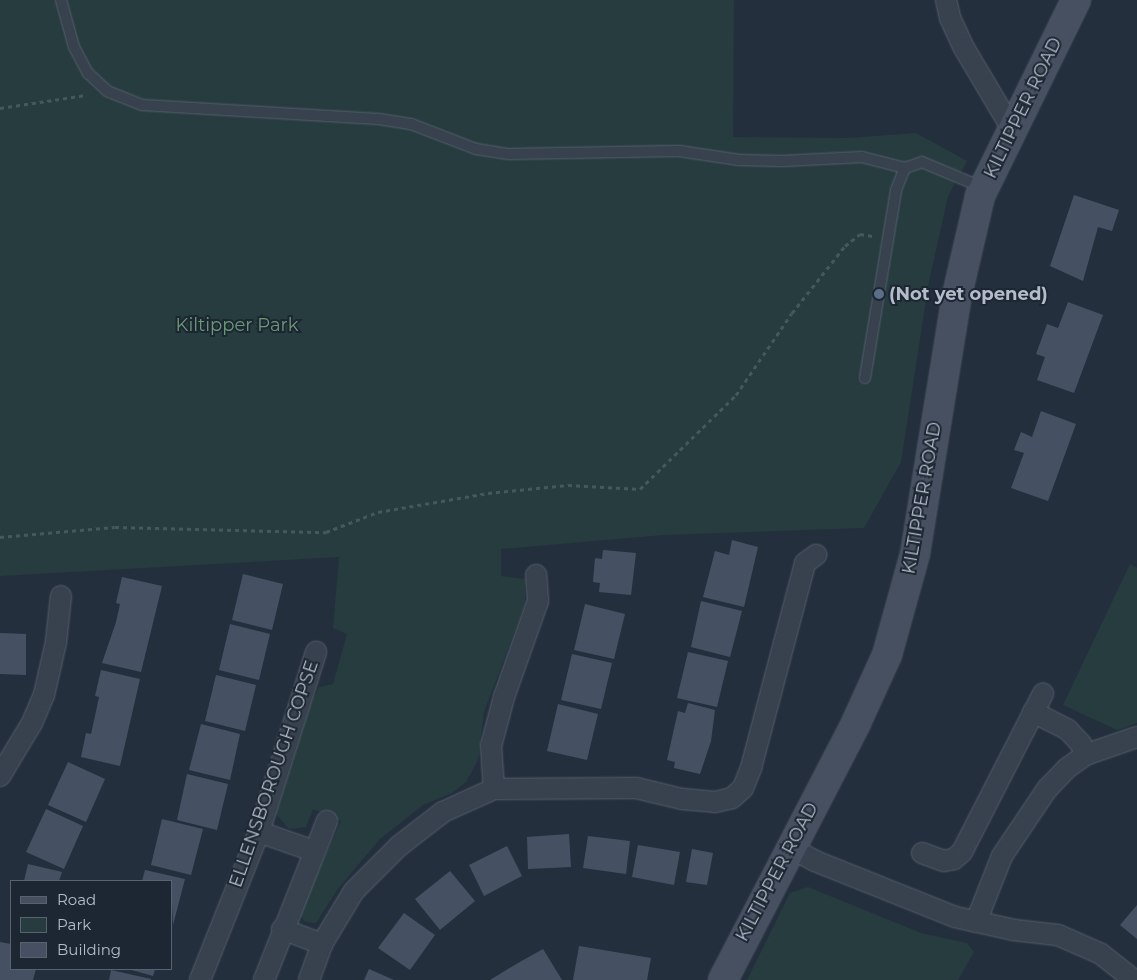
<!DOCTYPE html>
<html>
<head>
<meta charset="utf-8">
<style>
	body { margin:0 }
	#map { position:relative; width:1137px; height:980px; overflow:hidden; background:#242f3e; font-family:Montserrat,sans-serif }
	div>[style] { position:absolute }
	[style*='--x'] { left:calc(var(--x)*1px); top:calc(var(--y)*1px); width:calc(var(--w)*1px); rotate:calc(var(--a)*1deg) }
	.green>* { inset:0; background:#263c3f }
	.building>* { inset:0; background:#455162 }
	.path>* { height:3px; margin-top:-1.5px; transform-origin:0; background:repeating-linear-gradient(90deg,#44595c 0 4px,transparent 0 8px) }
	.roads { filter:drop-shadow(0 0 1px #565f6c) drop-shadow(0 0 1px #565f6c) }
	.lane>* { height:10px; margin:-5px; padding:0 5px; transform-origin:5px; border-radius:5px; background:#38414e }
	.street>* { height:20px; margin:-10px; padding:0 10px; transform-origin:10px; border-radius:10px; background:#38414e }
	.secondary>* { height:28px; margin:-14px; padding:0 14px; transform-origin:14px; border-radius:14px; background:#465061 }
	.dots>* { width:14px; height:14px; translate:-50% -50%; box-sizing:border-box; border:2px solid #1d2633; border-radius:50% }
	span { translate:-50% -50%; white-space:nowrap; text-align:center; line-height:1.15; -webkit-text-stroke:4px #1d2633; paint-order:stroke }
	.street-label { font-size:18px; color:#b4bcc9 }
	.poi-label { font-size:18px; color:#b4bcc9; font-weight:700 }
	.left { translate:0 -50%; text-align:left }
	.park-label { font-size:18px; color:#6b9a76 }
	.legend { position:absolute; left:10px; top:880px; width:162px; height:90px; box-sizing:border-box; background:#1d2633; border:1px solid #59626f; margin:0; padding:6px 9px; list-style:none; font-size:15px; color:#b4bcc9 }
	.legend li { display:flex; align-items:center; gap:10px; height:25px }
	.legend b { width:25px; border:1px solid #59626f }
</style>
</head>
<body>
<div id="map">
	<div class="green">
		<div style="clip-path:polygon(0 0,734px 0,733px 137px,848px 138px,916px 133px,967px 161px,948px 196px,929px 281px,901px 462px,864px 528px,663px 535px,501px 549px,501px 576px,525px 579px,525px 604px,484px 712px,478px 760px,466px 782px,452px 793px,423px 805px,380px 839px,337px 890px,316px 923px,305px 922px,299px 913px,341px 821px,313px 809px,306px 827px,289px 829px,276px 814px,312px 701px,319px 687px,333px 684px,347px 634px,333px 628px,339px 557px,374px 555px,0 576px)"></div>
		<div style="clip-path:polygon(1130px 564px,1137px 568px,1137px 723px,1117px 730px,1063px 705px)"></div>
		<div style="clip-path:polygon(808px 887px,921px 933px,967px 943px,974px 952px,958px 980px,747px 980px,790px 893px)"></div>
	</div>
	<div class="building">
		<div style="clip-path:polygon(1074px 195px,1119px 210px,1112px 231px,1098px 227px,1083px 281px,1050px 266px)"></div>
		<div style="clip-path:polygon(1068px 302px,1103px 315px,1074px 393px,1037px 380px,1045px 357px,1036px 354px,1047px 324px,1058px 328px)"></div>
		<div style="clip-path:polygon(1041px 411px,1076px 424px,1048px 501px,1011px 488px,1024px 453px,1014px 450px,1021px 432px,1032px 437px)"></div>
		<div style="clip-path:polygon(732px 540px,758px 547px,744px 607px,703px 597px,715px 551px,729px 555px)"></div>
		<div style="clip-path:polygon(603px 550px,636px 553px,631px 595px,599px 592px,600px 583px,593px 582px,595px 558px,602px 559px)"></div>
		<div style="clip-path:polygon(243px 574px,283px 584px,272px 630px,232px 620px)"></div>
		<div style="clip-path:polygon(122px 577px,162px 586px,141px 672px,102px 663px,116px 622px,120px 604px,116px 603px)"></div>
		<div style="clip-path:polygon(701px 601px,742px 611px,730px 657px,691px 647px)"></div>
		<div style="clip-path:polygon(585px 604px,625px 614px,614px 659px,574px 650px)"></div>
		<div style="clip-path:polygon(230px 624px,270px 634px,259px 680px,219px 670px)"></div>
		<div style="clip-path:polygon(0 633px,26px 634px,26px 675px,0 674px)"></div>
		<div style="clip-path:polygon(688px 652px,728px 661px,717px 707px,677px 698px)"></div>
		<div style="clip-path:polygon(572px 654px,612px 663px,601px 709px,561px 700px)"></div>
		<div style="clip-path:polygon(101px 670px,140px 679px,120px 766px,81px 757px,86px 733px,91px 734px,95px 716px,99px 697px,95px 696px)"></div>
		<div style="clip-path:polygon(216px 675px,256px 685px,245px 731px,205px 721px)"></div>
		<div style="clip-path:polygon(688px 703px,715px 710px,711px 741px,700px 774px,674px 768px,675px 762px,667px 760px,678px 711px,685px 713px)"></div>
		<div style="clip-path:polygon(558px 704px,598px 714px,587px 760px,547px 751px)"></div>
		<div style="clip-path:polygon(201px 724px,240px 734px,230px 780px,189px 770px)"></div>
		<div style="clip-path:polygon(68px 762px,105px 779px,86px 822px,48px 805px)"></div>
		<div style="clip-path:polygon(187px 774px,228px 784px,217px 830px,177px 820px)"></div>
		<div style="clip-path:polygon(46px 809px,83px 826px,64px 869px,26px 852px)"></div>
		<div style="clip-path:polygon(162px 819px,203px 829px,191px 875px,151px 865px)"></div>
		<div style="clip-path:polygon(569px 834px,571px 867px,528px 869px,527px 837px)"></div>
		<div style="clip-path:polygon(588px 836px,630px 841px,626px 874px,583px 868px)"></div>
		<div style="clip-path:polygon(638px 845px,680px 852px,674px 885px,632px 877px)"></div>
		<div style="clip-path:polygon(507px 846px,522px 876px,484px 896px,469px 865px)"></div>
		<div style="clip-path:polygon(692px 849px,713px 853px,707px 885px,686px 882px)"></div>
		<div style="clip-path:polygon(28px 864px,62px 872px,59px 881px,24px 881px)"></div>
		<div style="clip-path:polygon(145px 870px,185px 879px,173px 925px,171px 881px,142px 881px)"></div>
		<div style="clip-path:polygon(450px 871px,475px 901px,440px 930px,415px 899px)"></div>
		<div style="clip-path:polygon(1137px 905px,1137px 939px,1120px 925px)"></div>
		<div style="clip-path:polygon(404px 913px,435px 935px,410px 970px,378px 948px)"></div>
		<div style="clip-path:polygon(0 942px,11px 944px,11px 969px,36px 969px,33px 980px,0 980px)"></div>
		<div style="clip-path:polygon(579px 946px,651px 958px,647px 980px,573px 980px)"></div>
		<div style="clip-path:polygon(543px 949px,562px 980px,490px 980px,518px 963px)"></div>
		<div style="clip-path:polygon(128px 969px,155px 969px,153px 976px)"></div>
		<div style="clip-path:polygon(369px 969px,394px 980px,364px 980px)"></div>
		<div style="clip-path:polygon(111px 970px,151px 979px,151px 980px,109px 980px)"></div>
	</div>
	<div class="path">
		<div style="--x:0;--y:108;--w:87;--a:-8.6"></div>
		<div style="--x:0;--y:537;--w:115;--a:-5"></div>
		<div style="--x:115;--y:527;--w:211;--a:1.4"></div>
		<div style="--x:326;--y:532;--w:56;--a:-21"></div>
		<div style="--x:378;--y:512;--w:112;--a:-9.8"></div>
		<div style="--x:488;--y:493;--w:80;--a:-5.7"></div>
		<div style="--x:568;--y:485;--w:72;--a:3.2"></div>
		<div style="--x:640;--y:489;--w:134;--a:-44.4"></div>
		<div style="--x:736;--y:395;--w:99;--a:-55.7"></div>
		<div style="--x:792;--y:313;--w:85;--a:-51.7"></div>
		<div style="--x:845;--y:246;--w:19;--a:-39"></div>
		<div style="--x:860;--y:234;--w:13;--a:9"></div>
	</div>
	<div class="roads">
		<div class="lane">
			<div style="--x:61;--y:0;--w:49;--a:74.5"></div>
			<div style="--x:74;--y:47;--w:30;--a:62"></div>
			<div style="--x:88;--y:73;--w:26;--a:43"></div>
			<div style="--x:107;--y:91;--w:38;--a:22"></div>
			<div style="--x:142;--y:105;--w:237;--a:3.4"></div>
			<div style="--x:379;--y:119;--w:32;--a:9"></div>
			<div style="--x:411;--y:124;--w:70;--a:21"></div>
			<div style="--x:476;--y:149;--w:33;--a:9"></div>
			<div style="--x:509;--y:154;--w:170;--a:-1"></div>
			<div style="--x:679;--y:151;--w:61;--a:8.5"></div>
			<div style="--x:739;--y:160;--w:43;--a:1.3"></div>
			<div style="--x:782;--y:161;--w:80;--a:-2.9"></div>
			<div style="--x:862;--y:157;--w:44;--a:14.3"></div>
			<div style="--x:865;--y:378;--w:191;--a:-80.6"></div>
			<div style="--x:896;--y:190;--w:24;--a:-68"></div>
			<div style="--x:905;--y:168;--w:18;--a:-19"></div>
			<div style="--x:922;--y:162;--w:67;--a:22.8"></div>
		</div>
		<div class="street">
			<div style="--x:946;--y:0;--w:18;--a:77"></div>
			<div style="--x:950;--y:18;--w:33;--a:65"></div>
			<div style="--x:964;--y:48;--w:92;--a:59.3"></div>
			<div style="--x:1033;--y:712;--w:39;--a:27"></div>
			<div style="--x:1068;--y:730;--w:19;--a:47"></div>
			<div style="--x:1081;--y:744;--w:12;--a:70"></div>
			<div style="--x:0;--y:776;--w:62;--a:-58.9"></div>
			<div style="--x:32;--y:723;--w:30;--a:-67"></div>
			<div style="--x:44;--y:695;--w:54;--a:-77.2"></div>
			<div style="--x:56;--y:642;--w:46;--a:-83.8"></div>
			<div style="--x:494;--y:789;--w:43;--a:-94"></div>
			<div style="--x:491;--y:746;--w:51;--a:-75.1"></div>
			<div style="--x:504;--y:697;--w:102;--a:-70.5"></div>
			<div style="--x:538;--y:601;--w:26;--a:-94"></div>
			<div style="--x:259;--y:832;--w:58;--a:19.1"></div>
			<div style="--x:789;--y:847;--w:30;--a:28"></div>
			<div style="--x:815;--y:861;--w:151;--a:21.8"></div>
			<div style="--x:955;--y:917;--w:60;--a:12.4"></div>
			<div style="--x:1014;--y:930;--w:44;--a:6.5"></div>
			<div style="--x:1058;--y:935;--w:47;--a:23.8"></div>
			<div style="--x:1101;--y:954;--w:42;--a:38.2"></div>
			<div style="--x:922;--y:853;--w:23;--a:20"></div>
			<div style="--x:944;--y:861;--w:10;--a:-11"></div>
			<div style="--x:954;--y:859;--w:11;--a:-41"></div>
			<div style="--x:962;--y:852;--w:178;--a:-62.9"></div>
			<div style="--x:976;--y:922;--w:71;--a:-68.5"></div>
			<div style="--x:1002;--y:856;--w:81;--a:-56.1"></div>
			<div style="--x:1047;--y:789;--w:28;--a:-46"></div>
			<div style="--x:1066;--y:769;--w:24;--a:-36"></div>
			<div style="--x:1085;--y:755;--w:55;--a:-19.1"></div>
			<div style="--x:282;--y:929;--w:43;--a:20.6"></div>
			<div style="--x:200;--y:980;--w:159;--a:-68.3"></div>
			<div style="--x:259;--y:832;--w:189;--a:-72.4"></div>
			<div style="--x:264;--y:980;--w:171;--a:-68.4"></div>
			<div style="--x:309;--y:980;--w:38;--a:-70"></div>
			<div style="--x:322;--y:944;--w:62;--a:-58.9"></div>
			<div style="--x:354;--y:891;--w:64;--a:-45"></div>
			<div style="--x:399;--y:846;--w:56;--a:-37.7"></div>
			<div style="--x:443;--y:812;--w:56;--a:-24.3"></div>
			<div style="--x:494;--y:789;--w:142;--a:-0.4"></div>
			<div style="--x:636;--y:788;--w:47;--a:13.4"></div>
			<div style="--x:682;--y:799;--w:33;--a:5"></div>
			<div style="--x:715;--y:802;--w:17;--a:-13"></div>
			<div style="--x:732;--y:798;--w:15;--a:-42"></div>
			<div style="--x:743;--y:788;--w:22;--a:-68"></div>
			<div style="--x:751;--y:768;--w:212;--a:-75.2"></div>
			<div style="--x:805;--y:563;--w:14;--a:-36"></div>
		</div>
		<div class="secondary">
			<div style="--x:723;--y:980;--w:289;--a:-62.6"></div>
			<div style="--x:856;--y:723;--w:75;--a:-65.5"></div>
			<div style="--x:887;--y:655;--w:105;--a:-74.5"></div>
			<div style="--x:915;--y:554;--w:262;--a:-80.8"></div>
			<div style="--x:957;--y:295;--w:102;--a:-76.9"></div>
			<div style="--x:980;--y:196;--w:218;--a:-63.9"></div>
		</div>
	</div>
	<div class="dots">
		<div style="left:879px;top:294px;background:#5c6f8a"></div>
	</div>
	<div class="street-label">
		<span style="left:1023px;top:108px;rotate:-64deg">KILTIPPER ROAD</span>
		<span style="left:922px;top:498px;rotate:-80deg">KILTIPPER ROAD</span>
		<span style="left:274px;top:774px;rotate:-71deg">ELLENSBOROUGH COPSE</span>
		<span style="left:777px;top:872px;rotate:-62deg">KILTIPPER ROAD</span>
	</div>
	<div class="poi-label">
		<span class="left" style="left:889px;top:294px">(Not yet opened)</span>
	</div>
	<div class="park-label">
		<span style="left:237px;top:325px">Kiltipper Park</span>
	</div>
	<ul class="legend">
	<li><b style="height:6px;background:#465061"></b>Road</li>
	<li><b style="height:14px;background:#263c3f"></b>Park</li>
	<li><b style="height:14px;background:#455162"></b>Building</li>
	</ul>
</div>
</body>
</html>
